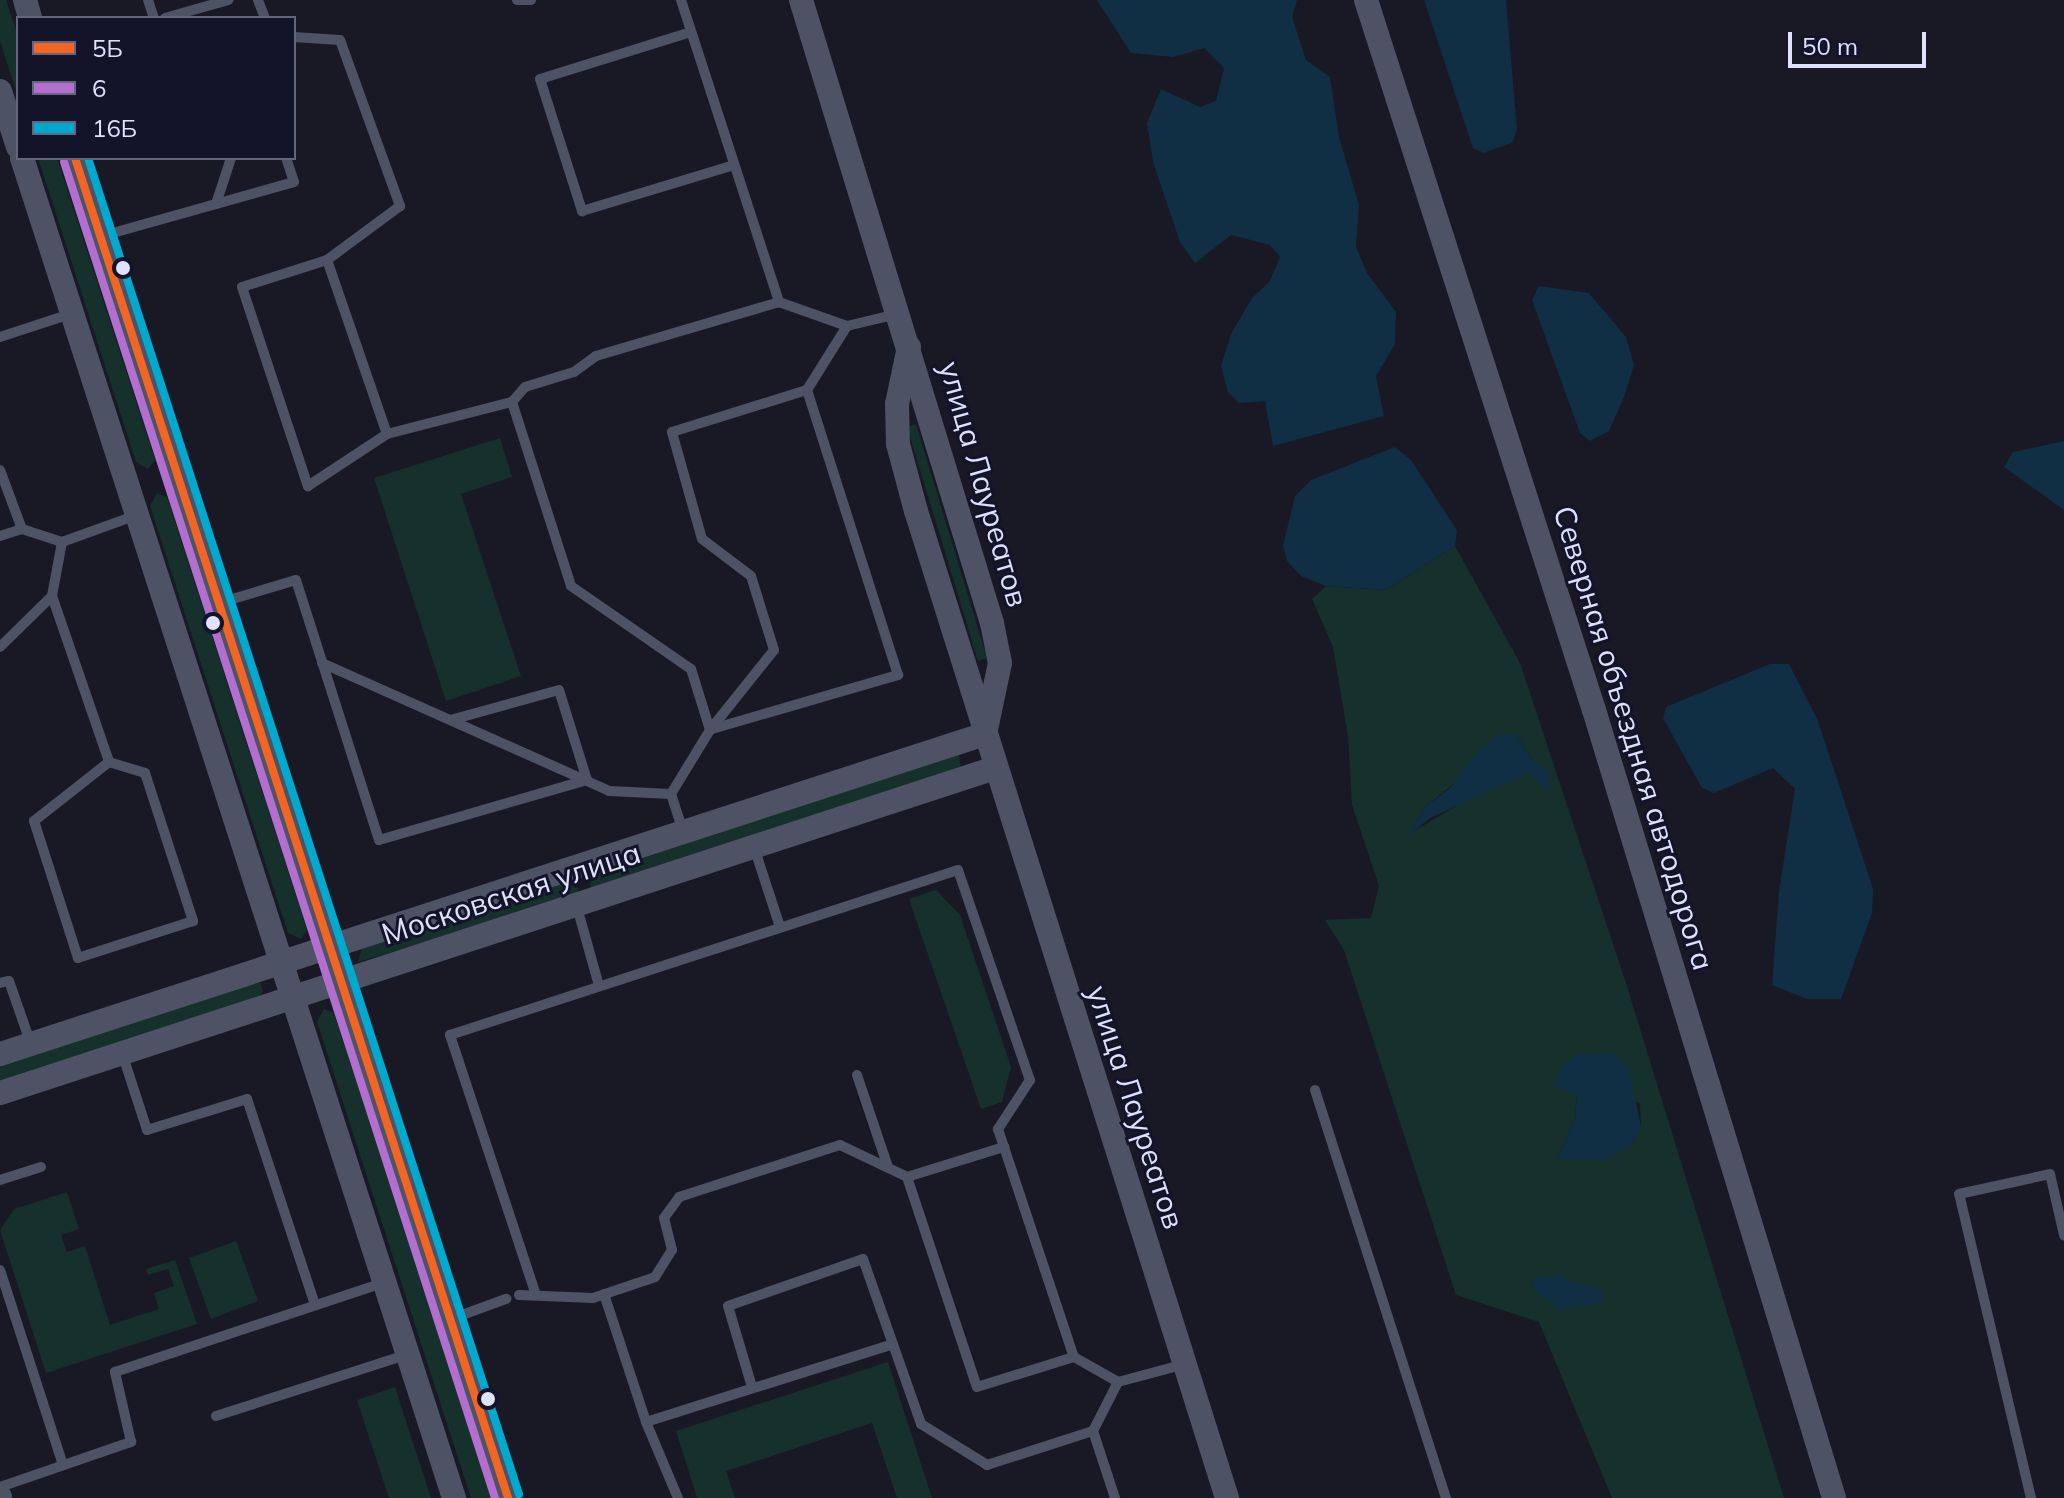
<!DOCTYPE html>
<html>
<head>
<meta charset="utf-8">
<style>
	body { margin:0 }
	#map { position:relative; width:2064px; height:1498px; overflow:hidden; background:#181925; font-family:Mulish,sans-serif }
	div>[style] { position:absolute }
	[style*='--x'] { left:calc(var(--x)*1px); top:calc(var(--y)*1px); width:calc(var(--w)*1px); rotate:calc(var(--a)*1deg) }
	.green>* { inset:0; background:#16302b }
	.water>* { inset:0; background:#102e44 }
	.service>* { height:10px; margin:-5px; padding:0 5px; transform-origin:5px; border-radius:5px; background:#4e5265 }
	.tertiary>* { height:24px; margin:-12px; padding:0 12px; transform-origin:12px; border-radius:12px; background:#4e5265 }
	.bus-1>* { height:8px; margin:-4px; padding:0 4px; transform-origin:4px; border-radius:4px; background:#f26522 }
	.bus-2>* { height:8px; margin:-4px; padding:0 4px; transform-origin:4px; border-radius:4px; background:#b36fd0 }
	.bus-3>* { height:8px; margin:-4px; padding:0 4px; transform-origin:4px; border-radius:4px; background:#00a9ce }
	.dots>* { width:22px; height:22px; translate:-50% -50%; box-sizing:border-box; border:4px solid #13142a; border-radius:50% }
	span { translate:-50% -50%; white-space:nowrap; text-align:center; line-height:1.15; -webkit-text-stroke:6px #13142a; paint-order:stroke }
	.street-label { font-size:30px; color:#dee2fd }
	.legend { position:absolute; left:16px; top:16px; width:280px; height:144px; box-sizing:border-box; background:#13142a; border:2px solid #64667e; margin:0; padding:10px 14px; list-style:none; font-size:24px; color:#dee2fd }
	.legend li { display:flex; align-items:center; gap:16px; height:40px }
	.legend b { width:40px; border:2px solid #64667e }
	.scale { position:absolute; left:1788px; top:32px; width:138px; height:36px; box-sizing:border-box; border:4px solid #dee2fd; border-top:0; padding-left:10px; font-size:24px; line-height:28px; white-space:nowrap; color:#dee2fd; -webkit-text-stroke:6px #13142a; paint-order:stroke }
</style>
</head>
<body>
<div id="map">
	<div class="green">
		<div style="clip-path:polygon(0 0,6px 0,18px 36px,18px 97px,0 41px)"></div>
		<div style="clip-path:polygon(38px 158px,57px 158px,155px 460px,148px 469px,136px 462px)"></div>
		<div style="clip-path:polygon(916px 424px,987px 658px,978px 661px,907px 427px)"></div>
		<div style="clip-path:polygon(500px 438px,512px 477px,461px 494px,521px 676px,446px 701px,374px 478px)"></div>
		<div style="clip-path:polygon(157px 493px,167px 497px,307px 930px,301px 939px,288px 933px,150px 506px)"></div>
		<div style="clip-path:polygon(evenodd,1455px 546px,1520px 663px,1626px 983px,1784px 1498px,1612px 1498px,1539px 1322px,1456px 1295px,1344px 950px,1325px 920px,1371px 918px,1379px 886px,1352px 805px,1348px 736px,1333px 647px,1312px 599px,1326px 586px,1386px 590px,1455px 546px,1516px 734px,1532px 760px,1528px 773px,1483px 790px,1409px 834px,1426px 806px,1516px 734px,1455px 546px,1554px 1086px,1640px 1103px,1641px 1126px,1630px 1146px,1557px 1159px,1575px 1118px,1577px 1094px,1554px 1086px)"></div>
		<div style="clip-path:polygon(959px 755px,961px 769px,593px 892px,587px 874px)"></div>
		<div style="clip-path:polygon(574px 878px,580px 896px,358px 962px,362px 948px)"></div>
		<div style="clip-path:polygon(936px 890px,960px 915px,1011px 1067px,1002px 1102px,981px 1109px,909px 899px)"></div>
		<div style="clip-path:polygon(259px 980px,263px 991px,259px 997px,0 1083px,0 1063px)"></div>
		<div style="clip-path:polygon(324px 1009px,334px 1013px,491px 1498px,471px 1498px,317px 1022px)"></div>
		<div style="clip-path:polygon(67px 1192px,79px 1229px,61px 1235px,67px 1252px,85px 1246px,110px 1325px,159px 1309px,154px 1293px,174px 1286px,168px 1269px,148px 1275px,146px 1269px,175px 1260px,197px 1324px,46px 1373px,0 1230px,14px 1209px)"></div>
		<div style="clip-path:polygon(236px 1241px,258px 1301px,211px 1319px,189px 1258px)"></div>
		<div style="clip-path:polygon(888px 1362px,932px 1498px,897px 1498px,872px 1423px,726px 1471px,735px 1498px,697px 1498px,676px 1431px)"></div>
		<div style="clip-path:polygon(395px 1387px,431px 1498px,389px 1498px,357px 1400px)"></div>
	</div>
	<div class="water">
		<div style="clip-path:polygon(1097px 0,1297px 0,1292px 17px,1306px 60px,1330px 77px,1339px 137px,1359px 205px,1356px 247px,1367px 273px,1396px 312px,1395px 344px,1376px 376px,1384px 416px,1273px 446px,1265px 401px,1239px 403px,1228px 392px,1221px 366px,1231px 334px,1252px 298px,1270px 281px,1280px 257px,1270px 245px,1231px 235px,1195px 263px,1180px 242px,1153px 162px,1147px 123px,1161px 89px,1200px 107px,1216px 101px,1224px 68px,1204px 48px,1173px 57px,1131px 53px)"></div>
		<div style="clip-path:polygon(1424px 0,1506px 0,1517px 130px,1512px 143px,1483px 153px,1473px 148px)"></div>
		<div style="clip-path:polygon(1539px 286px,1589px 293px,1626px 337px,1634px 365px,1624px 397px,1609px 431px,1590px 441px,1580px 433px,1532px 300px)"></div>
		<div style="clip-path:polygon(2064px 441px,2064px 510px,2004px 467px,2013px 452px)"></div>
		<div style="clip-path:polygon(1395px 447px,1411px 460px,1457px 530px,1455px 546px,1386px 590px,1326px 586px,1301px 576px,1287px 561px,1283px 546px,1295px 496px,1311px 480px)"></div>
		<div style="clip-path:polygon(1770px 664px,1789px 664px,1818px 721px,1873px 889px,1872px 913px,1841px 999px,1807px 999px,1772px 985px,1779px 891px,1795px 789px,1773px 768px,1714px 793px,1702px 788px,1663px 718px,1666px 707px)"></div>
		<div style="clip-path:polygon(1516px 734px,1532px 760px,1549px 771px,1548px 791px,1528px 773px,1430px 818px,1407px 837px,1426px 806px,1450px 788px,1475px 754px,1498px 735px)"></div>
		<div style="clip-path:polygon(1612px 1053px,1629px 1069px,1641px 1127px,1630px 1146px,1603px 1160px,1557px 1159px,1575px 1118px,1577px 1094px,1554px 1087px,1562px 1065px,1577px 1055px)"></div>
		<div style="clip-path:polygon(1561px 1275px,1570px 1282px,1595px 1286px,1602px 1292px,1601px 1303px,1558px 1309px,1531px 1286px,1535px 1277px)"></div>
	</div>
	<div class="service">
		<div style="--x:148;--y:0;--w:19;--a:72"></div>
		<div style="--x:258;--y:0;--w:19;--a:69"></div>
		<div style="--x:517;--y:0;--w:14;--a:0"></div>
		<div style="--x:681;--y:0;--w:318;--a:72"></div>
		<div style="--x:165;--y:18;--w:66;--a:-15.9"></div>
		<div style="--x:691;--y:32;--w:158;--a:162.7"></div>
		<div style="--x:540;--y:79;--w:139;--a:72.3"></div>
		<div style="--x:582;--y:211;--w:159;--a:-16.8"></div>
		<div style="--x:294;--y:37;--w:46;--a:3.7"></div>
		<div style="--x:340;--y:40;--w:177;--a:70.1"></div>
		<div style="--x:400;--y:206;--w:91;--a:143.5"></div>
		<div style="--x:327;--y:260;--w:89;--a:162.4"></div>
		<div style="--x:242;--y:287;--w:210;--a:71.7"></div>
		<div style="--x:308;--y:486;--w:95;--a:-33.4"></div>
		<div style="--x:387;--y:434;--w:184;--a:-109"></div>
		<div style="--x:216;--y:204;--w:48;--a:-71.9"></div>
		<div style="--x:102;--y:236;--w:199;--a:-15.7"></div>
		<div style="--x:294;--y:182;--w:25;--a:-108"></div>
		<div style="--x:0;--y:337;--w:74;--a:-18.2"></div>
		<div style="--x:512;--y:402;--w:20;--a:-49"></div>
		<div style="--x:525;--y:387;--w:51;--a:-17"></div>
		<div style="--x:574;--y:372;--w:27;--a:-36"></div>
		<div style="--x:596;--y:356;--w:191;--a:-16.4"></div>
		<div style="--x:779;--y:302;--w:72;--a:19.4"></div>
		<div style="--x:847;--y:326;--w:51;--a:-13.5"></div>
		<div style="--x:387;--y:434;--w:129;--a:-14.4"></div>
		<div style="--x:512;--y:402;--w:193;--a:72.2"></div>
		<div style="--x:571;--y:586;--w:146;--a:34.7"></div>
		<div style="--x:691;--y:669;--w:64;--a:72.7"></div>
		<div style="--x:710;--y:730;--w:75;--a:121.4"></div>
		<div style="--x:0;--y:470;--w:63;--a:69.6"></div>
		<div style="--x:0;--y:536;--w:23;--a:-18"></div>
		<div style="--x:22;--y:529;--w:42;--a:18"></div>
		<div style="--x:62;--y:542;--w:80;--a:-19.8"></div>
		<div style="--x:62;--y:542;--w:55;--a:100.5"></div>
		<div style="--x:52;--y:596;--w:176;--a:71"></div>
		<div style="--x:219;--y:603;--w:80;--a:-16.6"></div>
		<div style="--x:296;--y:580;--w:273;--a:72.3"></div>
		<div style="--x:379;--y:840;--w:216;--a:-16.1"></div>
		<div style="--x:587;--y:780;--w:94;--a:-107.3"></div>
		<div style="--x:559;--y:690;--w:112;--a:164.5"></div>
		<div style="--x:0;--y:647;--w:73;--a:-44.4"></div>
		<div style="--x:322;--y:663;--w:314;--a:24"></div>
		<div style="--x:609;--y:791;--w:62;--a:2.8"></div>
		<div style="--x:671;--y:794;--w:39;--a:72"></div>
		<div style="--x:712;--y:729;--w:194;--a:-16.2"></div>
		<div style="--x:898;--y:675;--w:299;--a:-107.7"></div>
		<div style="--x:710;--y:730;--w:102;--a:-51.3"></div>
		<div style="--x:774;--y:650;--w:77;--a:-107.3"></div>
		<div style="--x:751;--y:576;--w:61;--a:-142.9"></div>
		<div style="--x:702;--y:539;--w:111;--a:-105.7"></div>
		<div style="--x:672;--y:432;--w:141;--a:-17.3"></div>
		<div style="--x:807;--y:390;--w:75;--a:-58"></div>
		<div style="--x:109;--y:762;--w:38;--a:17"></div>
		<div style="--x:145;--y:773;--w:156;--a:72"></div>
		<div style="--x:193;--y:921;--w:121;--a:162.2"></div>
		<div style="--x:78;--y:958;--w:144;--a:-107.8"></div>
		<div style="--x:34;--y:821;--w:95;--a:-38.2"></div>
		<div style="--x:754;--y:847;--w:84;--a:72"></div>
		<div style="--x:577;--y:907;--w:82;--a:74.4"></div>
		<div style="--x:0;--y:983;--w:9;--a:-13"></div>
		<div style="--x:9;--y:981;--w:67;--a:70.8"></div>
		<div style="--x:122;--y:1053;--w:81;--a:72"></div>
		<div style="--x:147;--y:1130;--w:105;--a:-17.2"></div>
		<div style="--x:247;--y:1099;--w:217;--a:71.7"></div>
		<div style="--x:857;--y:1075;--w:97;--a:71.4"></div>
		<div style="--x:1315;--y:1090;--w:429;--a:72.2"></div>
		<div style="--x:907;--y:1177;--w:221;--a:71.6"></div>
		<div style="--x:977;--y:1387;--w:102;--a:-17.2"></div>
		<div style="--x:0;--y:1180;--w:43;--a:-17.6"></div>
		<div style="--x:0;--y:1270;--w:205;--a:72.1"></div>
		<div style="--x:535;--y:1292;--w:271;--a:-108.3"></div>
		<div style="--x:450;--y:1035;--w:534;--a:-17.99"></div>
		<div style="--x:958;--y:870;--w:222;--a:71.1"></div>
		<div style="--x:1030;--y:1080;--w:59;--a:123.1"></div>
		<div style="--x:998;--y:1129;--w:240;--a:71.6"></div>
		<div style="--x:1074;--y:1357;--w:51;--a:29.6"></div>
		<div style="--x:1118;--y:1382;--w:69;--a:-15"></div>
		<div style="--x:604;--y:1294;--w:135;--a:71.8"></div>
		<div style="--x:646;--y:1422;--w:82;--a:67.2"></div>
		<div style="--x:519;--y:1295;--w:74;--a:2.3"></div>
		<div style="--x:593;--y:1298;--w:65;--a:-18.7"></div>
		<div style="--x:655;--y:1277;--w:32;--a:-58"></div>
		<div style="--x:672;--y:1250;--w:33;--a:-104"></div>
		<div style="--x:664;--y:1218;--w:26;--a:-54"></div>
		<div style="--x:679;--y:1197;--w:169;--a:-17.9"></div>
		<div style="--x:840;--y:1145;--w:74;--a:25.5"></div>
		<div style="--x:907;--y:1177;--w:102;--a:-17.2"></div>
		<div style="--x:451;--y:1319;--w:59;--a:-20"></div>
		<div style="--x:752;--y:1387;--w:84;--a:-106.5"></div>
		<div style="--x:728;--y:1306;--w:143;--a:-19.2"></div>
		<div style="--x:863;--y:1259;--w:175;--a:70.6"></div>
		<div style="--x:921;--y:1424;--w:78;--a:31.8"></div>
		<div style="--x:987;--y:1465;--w:111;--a:-17.8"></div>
		<div style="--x:1093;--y:1431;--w:55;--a:-63"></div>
		<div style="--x:216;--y:1416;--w:200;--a:-17.8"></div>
		<div style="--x:646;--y:1422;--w:259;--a:-17.5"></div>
		<div style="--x:1093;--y:1431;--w:71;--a:71.8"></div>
		<div style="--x:0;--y:1487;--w:139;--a:-19"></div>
		<div style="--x:131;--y:1442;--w:72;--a:-102.9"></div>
		<div style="--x:115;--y:1372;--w:282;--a:-18.4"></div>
		<div style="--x:2031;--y:1498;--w:312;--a:-103.3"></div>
		<div style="--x:1959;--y:1194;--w:93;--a:-12.4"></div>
		<div style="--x:2050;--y:1174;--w:63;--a:77.1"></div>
	</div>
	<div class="tertiary">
		<div style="--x:25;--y:0;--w:19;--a:74"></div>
		<div style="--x:801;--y:0;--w:652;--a:72.96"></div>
		<div style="--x:992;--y:623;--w:41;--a:78.7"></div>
		<div style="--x:1000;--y:663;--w:73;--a:101.9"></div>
		<div style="--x:1366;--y:0;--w:746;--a:72.2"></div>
		<div style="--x:1594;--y:710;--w:824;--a:73.06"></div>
		<div style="--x:0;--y:91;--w:59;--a:72.2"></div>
		<div style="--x:22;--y:158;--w:1408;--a:72.13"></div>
		<div style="--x:75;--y:158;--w:1408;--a:72.09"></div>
		<div style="--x:909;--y:347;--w:58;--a:101.9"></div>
		<div style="--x:897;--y:404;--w:40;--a:88.6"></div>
		<div style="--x:898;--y:444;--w:69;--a:75"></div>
		<div style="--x:916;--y:511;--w:1035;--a:72.51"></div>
		<div style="--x:0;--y:1054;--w:1036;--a:-18"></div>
		<div style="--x:0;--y:1093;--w:1047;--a:-18.09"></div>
		<div style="--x:0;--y:1497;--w:1;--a:90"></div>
	</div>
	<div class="bus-1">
		<div style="--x:75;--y:158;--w:1408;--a:72.09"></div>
	</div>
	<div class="bus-2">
		<div style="--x:64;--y:162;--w:1404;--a:72.12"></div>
	</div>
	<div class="bus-3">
		<div style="--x:88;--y:158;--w:1404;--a:72.12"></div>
	</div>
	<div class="dots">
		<div style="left:123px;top:268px;background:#dee2fd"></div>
		<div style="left:213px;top:623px;background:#dee2fd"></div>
		<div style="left:488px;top:1399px;background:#dee2fd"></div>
	</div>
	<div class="street-label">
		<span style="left:984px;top:484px;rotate:74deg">улица Лауреатов</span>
		<span style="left:1634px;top:738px;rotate:73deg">Северная объездная автодорога</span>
		<span style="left:511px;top:893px;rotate:-18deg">Московская улица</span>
		<span style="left:1136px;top:1107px;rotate:72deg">улица Лауреатов</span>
	</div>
	<ul class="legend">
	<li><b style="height:10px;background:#f26522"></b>5Б</li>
	<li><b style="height:10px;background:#b36fd0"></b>6</li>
	<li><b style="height:10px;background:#00a9ce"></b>16Б</li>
	</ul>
	<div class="scale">50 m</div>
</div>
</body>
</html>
